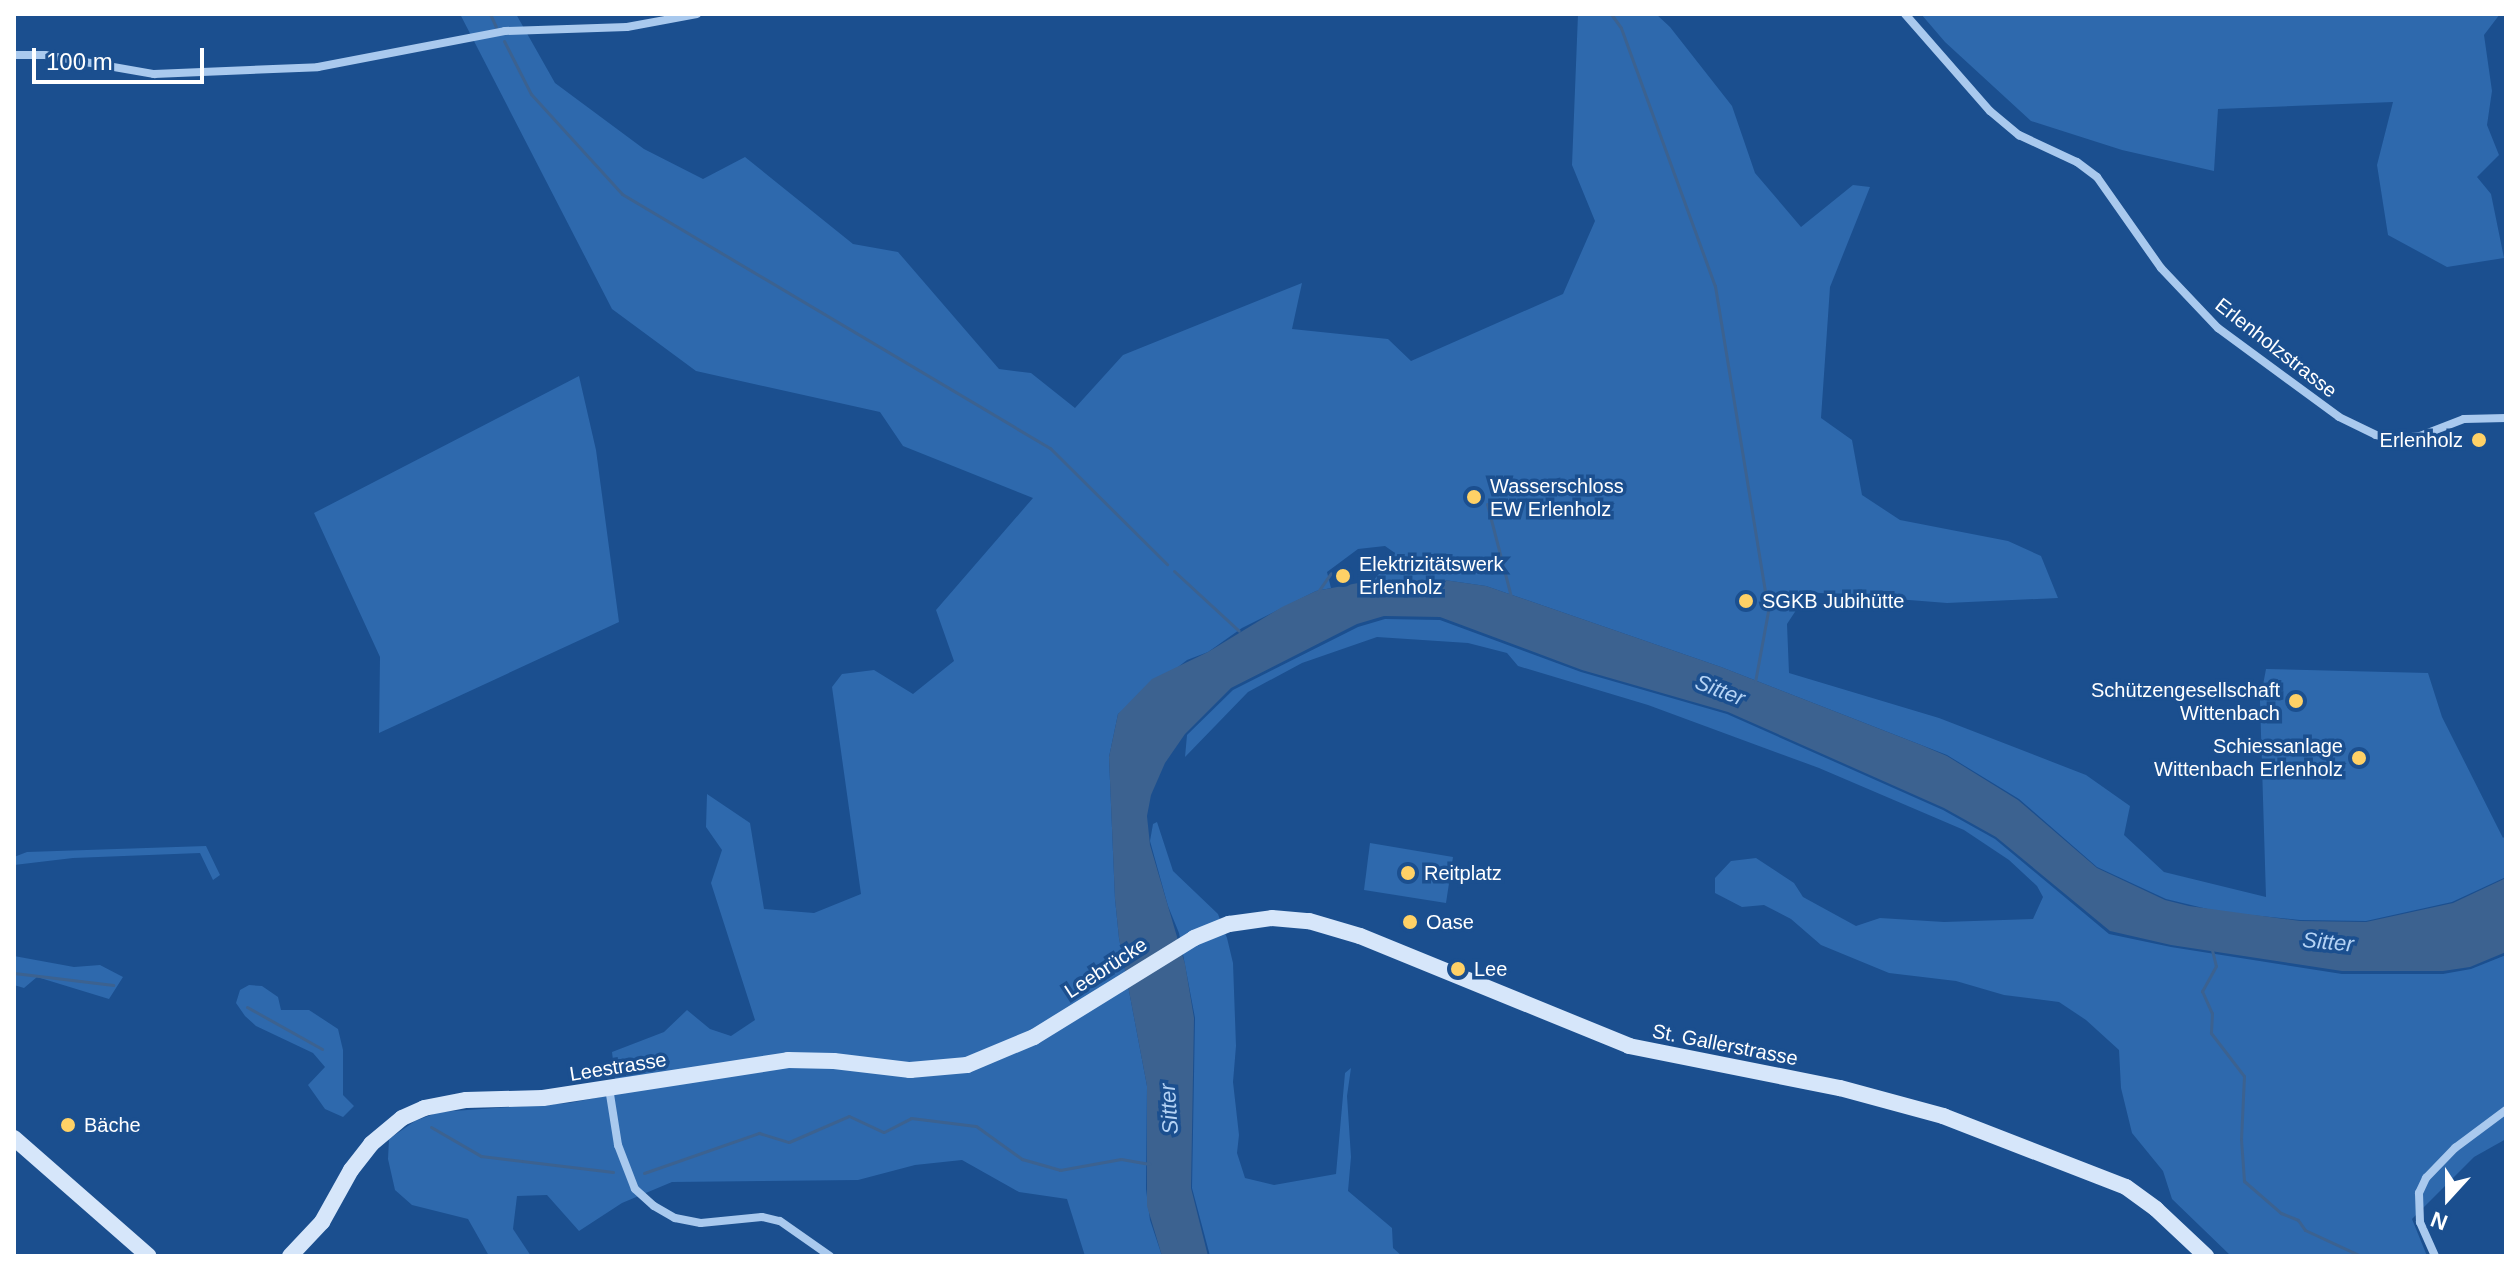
<!DOCTYPE html>
<html>
<head>
<meta charset="utf-8">
<style>
	body { margin:0 }
	#map { position:relative; width:2520px; height:1270px; overflow:hidden; background:#1b4f8f; font-family:Arial,sans-serif }
	div>[style] { position:absolute }
	[style*='--x'] { left:calc(var(--x)*1px); top:calc(var(--y)*1px); width:calc(var(--w)*1px); rotate:calc(var(--a)*1deg) }
	.green>* { inset:0; background:#2e69ad }
	.water>* { inset:0; background:#3c6290 }
	.stream>* { height:3px; margin:-1.5px; padding:0 1.5px; transform-origin:1.5px; border-radius:1.5px; background:#3c6290 }
	.street>* { height:8px; margin:-4px; padding:0 4px; transform-origin:4px; border-radius:4px; background:#a9c9ee }
	.secondary>* { height:16px; margin:-8px; padding:0 8px; transform-origin:8px; border-radius:8px; background:#d6e6fa }
	.dots>* { width:22px; height:22px; translate:-50% -50%; box-sizing:border-box; border:4px solid #1b4f8f; border-radius:50% }
	span { translate:-50% -50%; white-space:nowrap; text-align:center; line-height:1.15; -webkit-text-stroke:7px #1b4f8f; paint-order:stroke }
	.street-label { font-size:20px; color:#fff }
	.poi-label { font-size:20px; color:#fff }
	.right { translate:-100% -50%; text-align:right }
	.left { translate:0 -50%; text-align:left }
	.water-label { font-size:22px; color:#b5d3f5; font-style:italic }
	.frame { position:absolute; inset:0; border:16px solid #fff; pointer-events:none }
	.north { position:absolute; left:2408px; top:1158px; width:80px; height:80px; -webkit-text-stroke:6px #1b4f8f; paint-order:stroke; rotate:201deg; font-size:22px; font-weight:700; line-height:32px; text-align:center; color:#fff }
	.north::after { content:''; display:block; margin:auto; width:28px; height:36px; background:#fff; clip-path:polygon(50% 0,100% 100%,50% 72%,0 100%) }
	.scale { position:absolute; left:32px; top:48px; width:172px; height:36px; box-sizing:border-box; border:4px solid #fff; border-top:0; padding-left:10px; font-size:24px; line-height:28px; white-space:nowrap; color:#fff; -webkit-text-stroke:6px #1b4f8f; paint-order:stroke }
</style>
</head>
<body>
<div id="map">
	<div class="green">
		<div style="clip-path:polygon(460px 14px,516px 14px,555px 83px,644px 149px,703px 179px,745px 157px,853px 244px,898px 252px,999px 369px,1031px 373px,1075px 408px,1123px 355px,1302px 283px,1292px 329px,1388px 339px,1411px 361px,1563px 294px,1595px 221px,1572px 165px,1578px 14px,1656px 14px,1670px 27px,1732px 106px,1755px 173px,1801px 227px,1853px 185px,1870px 187px,1830px 287px,1821px 418px,1852px 440px,1862px 495px,1900px 520px,2008px 541px,2041px 556px,2058px 598px,1947px 603px,1808px 592px,1787px 624px,1789px 673px,1939px 718px,2086px 775px,2130px 806px,2124px 835px,2164px 872px,2266px 897px,2260px 701px,2266px 669px,2428px 673px,2442px 717px,2503px 838px,2506px 835px,2506px 877px,2452px 902px,2366px 921px,2300px 920px,2220px 912px,2166px 899px,2097px 867px,2019px 799px,1947px 755px,1721px 667px,1486px 586px,1444px 580px,1374px 580px,1395px 553px,1385px 546px,1358px 549px,1327px 572px,1331px 588px,1316px 591px,1242px 628px,1208px 652px,1187px 660px,1118px 714px,1109px 757px,1115px 899px,1119px 938px,1147px 1086px,1146px 1189px,1150px 1220px,1162px 1256px,1085px 1256px,1067px 1199px,1019px 1192px,962px 1160px,915px 1165px,858px 1180px,672px 1182px,622px 1203px,579px 1231px,547px 1195px,517px 1196px,513px 1229px,531px 1256px,489px 1256px,468px 1219px,412px 1205px,395px 1190px,388px 1159px,389px 1139px,415px 1121px,439px 1112px,569px 1103px,617px 1094px,612px 1052px,664px 1032px,687px 1010px,710px 1029px,731px 1036px,755px 1020px,711px 883px,722px 850px,706px 827px,707px 794px,750px 823px,764px 909px,814px 913px,861px 894px,832px 687px,842px 674px,874px 670px,913px 694px,954px 661px,936px 610px,1033px 498px,903px 446px,880px 412px,696px 371px,612px 309px)"></div>
		<div style="clip-path:polygon(1921px 14px,2500px 14px,2484px 35px,2492px 91px,2487px 125px,2499px 155px,2477px 177px,2491px 194px,2504px 258px,2447px 267px,2388px 235px,2377px 165px,2393px 102px,2218px 109px,2214px 171px,2122px 150px,2031px 121px,1945px 42px)"></div>
		<div style="clip-path:polygon(579px 376px,596px 450px,619px 622px,379px 733px,380px 657px,314px 513px)"></div>
		<div style="clip-path:polygon(1385px 619px,1440px 620px,1581px 672px,1727px 714px,1943px 810px,1995px 839px,2109px 934px,2171px 947px,2342px 974px,2443px 974px,2471px 969px,2506px 955px,2506px 1139px,2474px 1157px,2412px 1219px,2427px 1256px,2231px 1256px,2172px 1199px,2163px 1171px,2132px 1133px,2121px 1088px,2119px 1050px,2086px 1020px,2059px 1002px,2004px 995px,1956px 981px,1889px 973px,1821px 945px,1791px 919px,1764px 905px,1742px 907px,1715px 893px,1715px 878px,1731px 861px,1756px 858px,1794px 883px,1803px 897px,1856px 926px,1880px 918px,1944px 922px,2033px 919px,2043px 897px,2037px 886px,2009px 860px,1964px 830px,1819px 768px,1648px 705px,1518px 666px,1507px 653px,1468px 643px,1377px 637px,1302px 663px,1248px 692px,1185px 757px,1187px 735px,1233px 690px,1358px 627px)"></div>
		<div style="clip-path:polygon(1157px 822px,1173px 871px,1218px 914px,1227px 938px,1233px 963px,1236px 1046px,1233px 1082px,1239px 1135px,1237px 1153px,1245px 1178px,1274px 1185px,1336px 1174px,1345px 1073px,1351px 1068px,1347px 1096px,1351px 1157px,1348px 1191px,1392px 1228px,1393px 1248px,1402px 1256px,1210px 1256px,1192px 1188px,1195px 1018px,1179px 933px,1168px 906px,1150px 841px,1153px 824px)"></div>
		<div style="clip-path:polygon(1370px 843px,1453px 857px,1446px 903px,1364px 890px)"></div>
		<div style="clip-path:polygon(206px 846px,220px 875px,213px 880px,200px 853px,73px 858px,14px 865px,14px 857px,27px 852px)"></div>
		<div style="clip-path:polygon(14px 956px,74px 967px,100px 965px,123px 977px,109px 999px,37px 977px,24px 988px,14px 985px)"></div>
		<div style="clip-path:polygon(249px 985px,262px 986px,278px 997px,281px 1010px,309px 1010px,338px 1029px,343px 1050px,343px 1095px,354px 1106px,343px 1117px,325px 1109px,308px 1085px,325px 1067px,313px 1053px,256px 1026px,245px 1016px,236px 1003px,240px 990px)"></div>
	</div>
	<div class="water">
		<div style="clip-path:polygon(1374px 580px,1444px 580px,1486px 586px,1721px 667px,1921px 745px,1947px 756px,2018px 800px,2097px 868px,2165px 900px,2189px 906px,2300px 921px,2366px 922px,2453px 903px,2506px 878px,2506px 952px,2470px 967px,2443px 971px,2342px 971px,2171px 945px,2110px 931px,1996px 837px,1944px 808px,1728px 712px,1582px 670px,1440px 617px,1384px 616px,1357px 624px,1231px 688px,1185px 734px,1165px 763px,1151px 795px,1147px 816px,1150px 845px,1185px 964px,1194px 1018px,1191px 1188px,1208px 1256px,1162px 1256px,1147px 1206px,1147px 1086px,1119px 938px,1115px 899px,1109px 757px,1118px 714px,1152px 679px,1208px 652px,1282px 607px,1316px 591px)"></div>
	</div>
	<div class="stream">
		<div style="--x:490;--y:14;--w:14;--a:65"></div>
		<div style="--x:1611;--y:14;--w:17;--a:54"></div>
		<div style="--x:1621;--y:28;--w:275;--a:70"></div>
		<div style="--x:1715;--y:286;--w:323;--a:80.7"></div>
		<div style="--x:504;--y:41;--w:59;--a:63"></div>
		<div style="--x:531;--y:94;--w:135;--a:47.7"></div>
		<div style="--x:622;--y:194;--w:498;--a:30.7"></div>
		<div style="--x:1050;--y:448;--w:165;--a:44.8"></div>
		<div style="--x:1487;--y:504;--w:96;--a:75.5"></div>
		<div style="--x:1174;--y:571;--w:88;--a:42.7"></div>
		<div style="--x:1317;--y:593;--w:24;--a:-55"></div>
		<div style="--x:1755;--y:682;--w:72;--a:-79.6"></div>
		<div style="--x:2212;--y:950;--w:16;--a:76"></div>
		<div style="--x:2216;--y:966;--w:29;--a:119"></div>
		<div style="--x:2202;--y:991;--w:24;--a:66"></div>
		<div style="--x:2212;--y:1013;--w:20;--a:93"></div>
		<div style="--x:2211;--y:1033;--w:54;--a:52.5"></div>
		<div style="--x:2244;--y:1076;--w:63;--a:92.7"></div>
		<div style="--x:2241;--y:1139;--w:42;--a:85.9"></div>
		<div style="--x:2244;--y:1181;--w:49;--a:40.9"></div>
		<div style="--x:2281;--y:1213;--w:18;--a:22"></div>
		<div style="--x:2298;--y:1220;--w:12;--a:55"></div>
		<div style="--x:2305;--y:1230;--w:62;--a:24.9"></div>
		<div style="--x:14;--y:973;--w:100;--a:6.9"></div>
		<div style="--x:247;--y:1007;--w:86;--a:29.2"></div>
		<div style="--x:431;--y:1127;--w:58;--a:30.1"></div>
		<div style="--x:481;--y:1156;--w:133;--a:6.9"></div>
		<div style="--x:644;--y:1173;--w:122;--a:-19.2"></div>
		<div style="--x:759;--y:1133;--w:31;--a:17"></div>
		<div style="--x:789;--y:1142;--w:65;--a:-23.4"></div>
		<div style="--x:849;--y:1116;--w:38;--a:25"></div>
		<div style="--x:884;--y:1132;--w:30;--a:-27"></div>
		<div style="--x:911;--y:1118;--w:65;--a:7"></div>
		<div style="--x:976;--y:1126;--w:57;--a:35.7"></div>
		<div style="--x:1022;--y:1159;--w:40;--a:16"></div>
		<div style="--x:1060;--y:1170;--w:62;--a:-10.2"></div>
		<div style="--x:1121;--y:1159;--w:29;--a:10"></div>
	</div>
	<div class="street">
		<div style="--x:1905;--y:14;--w:129;--a:48.8"></div>
		<div style="--x:1990;--y:111;--w:38;--a:40"></div>
		<div style="--x:2019;--y:135;--w:64;--a:25"></div>
		<div style="--x:2077;--y:162;--w:25;--a:37"></div>
		<div style="--x:2097;--y:177;--w:111;--a:54.9"></div>
		<div style="--x:2161;--y:268;--w:83;--a:46.5"></div>
		<div style="--x:2218;--y:328;--w:150;--a:36.3"></div>
		<div style="--x:2339;--y:417;--w:41;--a:25.9"></div>
		<div style="--x:2376;--y:435;--w:19;--a:12"></div>
		<div style="--x:2395;--y:439;--w:25;--a:-7"></div>
		<div style="--x:2420;--y:436;--w:47;--a:-21.1"></div>
		<div style="--x:2464;--y:419;--w:42;--a:-1.4"></div>
		<div style="--x:14;--y:55;--w:31;--a:0"></div>
		<div style="--x:45;--y:55;--w:111;--a:9.9"></div>
		<div style="--x:154;--y:74;--w:164;--a:-2.4"></div>
		<div style="--x:318;--y:67;--w:190;--a:-10.9"></div>
		<div style="--x:505;--y:31;--w:122;--a:-1.9"></div>
		<div style="--x:627;--y:27;--w:71;--a:-10.5"></div>
		<div style="--x:609;--y:1088;--w:58;--a:81"></div>
		<div style="--x:618;--y:1145;--w:47;--a:68.9"></div>
		<div style="--x:635;--y:1189;--w:25;--a:42"></div>
		<div style="--x:654;--y:1206;--w:24;--a:30"></div>
		<div style="--x:675;--y:1218;--w:26;--a:11"></div>
		<div style="--x:701;--y:1223;--w:61;--a:-5.6"></div>
		<div style="--x:762;--y:1217;--w:18;--a:13"></div>
		<div style="--x:780;--y:1221;--w:61;--a:35"></div>
		<div style="--x:2435;--y:1256;--w:37;--a:-114"></div>
		<div style="--x:2420;--y:1222;--w:29;--a:-92"></div>
		<div style="--x:2419;--y:1193;--w:17;--a:-65"></div>
		<div style="--x:2426;--y:1178;--w:42;--a:-46"></div>
		<div style="--x:2455;--y:1148;--w:64;--a:-36.7"></div>
	</div>
	<div class="secondary">
		<div style="--x:14;--y:1138;--w:179;--a:41.2"></div>
		<div style="--x:290;--y:1256;--w:47;--a:-46.7"></div>
		<div style="--x:322;--y:1222;--w:60;--a:-60.9"></div>
		<div style="--x:351;--y:1170;--w:33;--a:-52"></div>
		<div style="--x:371;--y:1144;--w:40;--a:-40"></div>
		<div style="--x:402;--y:1118;--w:24;--a:-24"></div>
		<div style="--x:424;--y:1108;--w:43;--a:-10.8"></div>
		<div style="--x:466;--y:1100;--w:77;--a:-1.5"></div>
		<div style="--x:543;--y:1098;--w:248;--a:-8.8"></div>
		<div style="--x:788;--y:1060;--w:46;--a:1.2"></div>
		<div style="--x:834;--y:1061;--w:77;--a:6.8"></div>
		<div style="--x:910;--y:1070;--w:57;--a:-5"></div>
		<div style="--x:967;--y:1065;--w:73;--a:-22.7"></div>
		<div style="--x:1034;--y:1037;--w:188;--a:-31.7"></div>
		<div style="--x:1194;--y:938;--w:38;--a:-22"></div>
		<div style="--x:1229;--y:924;--w:43;--a:-7.9"></div>
		<div style="--x:1272;--y:918;--w:37;--a:5"></div>
		<div style="--x:1309;--y:921;--w:53;--a:16.4"></div>
		<div style="--x:1360;--y:936;--w:291;--a:22.2"></div>
		<div style="--x:1629;--y:1046;--w:215;--a:11.3"></div>
		<div style="--x:1840;--y:1088;--w:107;--a:15.2"></div>
		<div style="--x:1943;--y:1116;--w:196;--a:21.2"></div>
		<div style="--x:2126;--y:1187;--w:37;--a:36"></div>
		<div style="--x:2156;--y:1209;--w:69;--a:43.2"></div>
	</div>
	<div class="dots">
		<div style="left:2479px;top:440px;background:#ffd166"></div>
		<div style="left:1474px;top:497px;background:#ffd166"></div>
		<div style="left:1343px;top:576px;background:#ffd166"></div>
		<div style="left:1746px;top:601px;background:#ffd166"></div>
		<div style="left:2296px;top:701px;background:#ffd166"></div>
		<div style="left:2359px;top:758px;background:#ffd166"></div>
		<div style="left:1408px;top:873px;background:#ffd166"></div>
		<div style="left:1410px;top:922px;background:#ffd166"></div>
		<div style="left:1458px;top:969px;background:#ffd166"></div>
		<div style="left:68px;top:1125px;background:#ffd166"></div>
	</div>
	<div class="street-label">
		<span style="left:2276px;top:348px;rotate:38deg">Erlenholzstrasse</span>
		<span style="left:1106px;top:968px;rotate:-33deg">Leebrücke</span>
		<span style="left:1725px;top:1045px;rotate:11deg">St. Gallerstrasse</span>
		<span style="left:618px;top:1067px;rotate:-9deg">Leestrasse</span>
	</div>
	<div class="poi-label">
		<span class="right" style="left:2463px;top:440px">Erlenholz</span>
		<span class="left" style="left:1490px;top:498px">Wasserschloss<br>EW Erlenholz</span>
		<span class="left" style="left:1359px;top:576px">Elektrizitätswerk<br>Erlenholz</span>
		<span class="left" style="left:1762px;top:601px">SGKB Jubihütte</span>
		<span class="right" style="left:2280px;top:702px">Schützengesellschaft<br>Wittenbach</span>
		<span class="right" style="left:2343px;top:758px">Schiessanlage<br>Wittenbach Erlenholz</span>
		<span class="left" style="left:1424px;top:873px">Reitplatz</span>
		<span class="left" style="left:1426px;top:922px">Oase</span>
		<span class="left" style="left:1474px;top:969px">Lee</span>
		<span class="left" style="left:84px;top:1125px">Bäche</span>
	</div>
	<div class="water-label">
		<span style="left:1720px;top:690px;rotate:21deg">Sitter</span>
		<span style="left:2328px;top:942px;rotate:5deg">Sitter</span>
		<span style="left:1169px;top:1109px;rotate:-94deg">Sitter</span>
	</div>
	<div class="frame"></div>
	<div class="north">N</div>
	<div class="scale">100 m</div>
</div>
</body>
</html>
